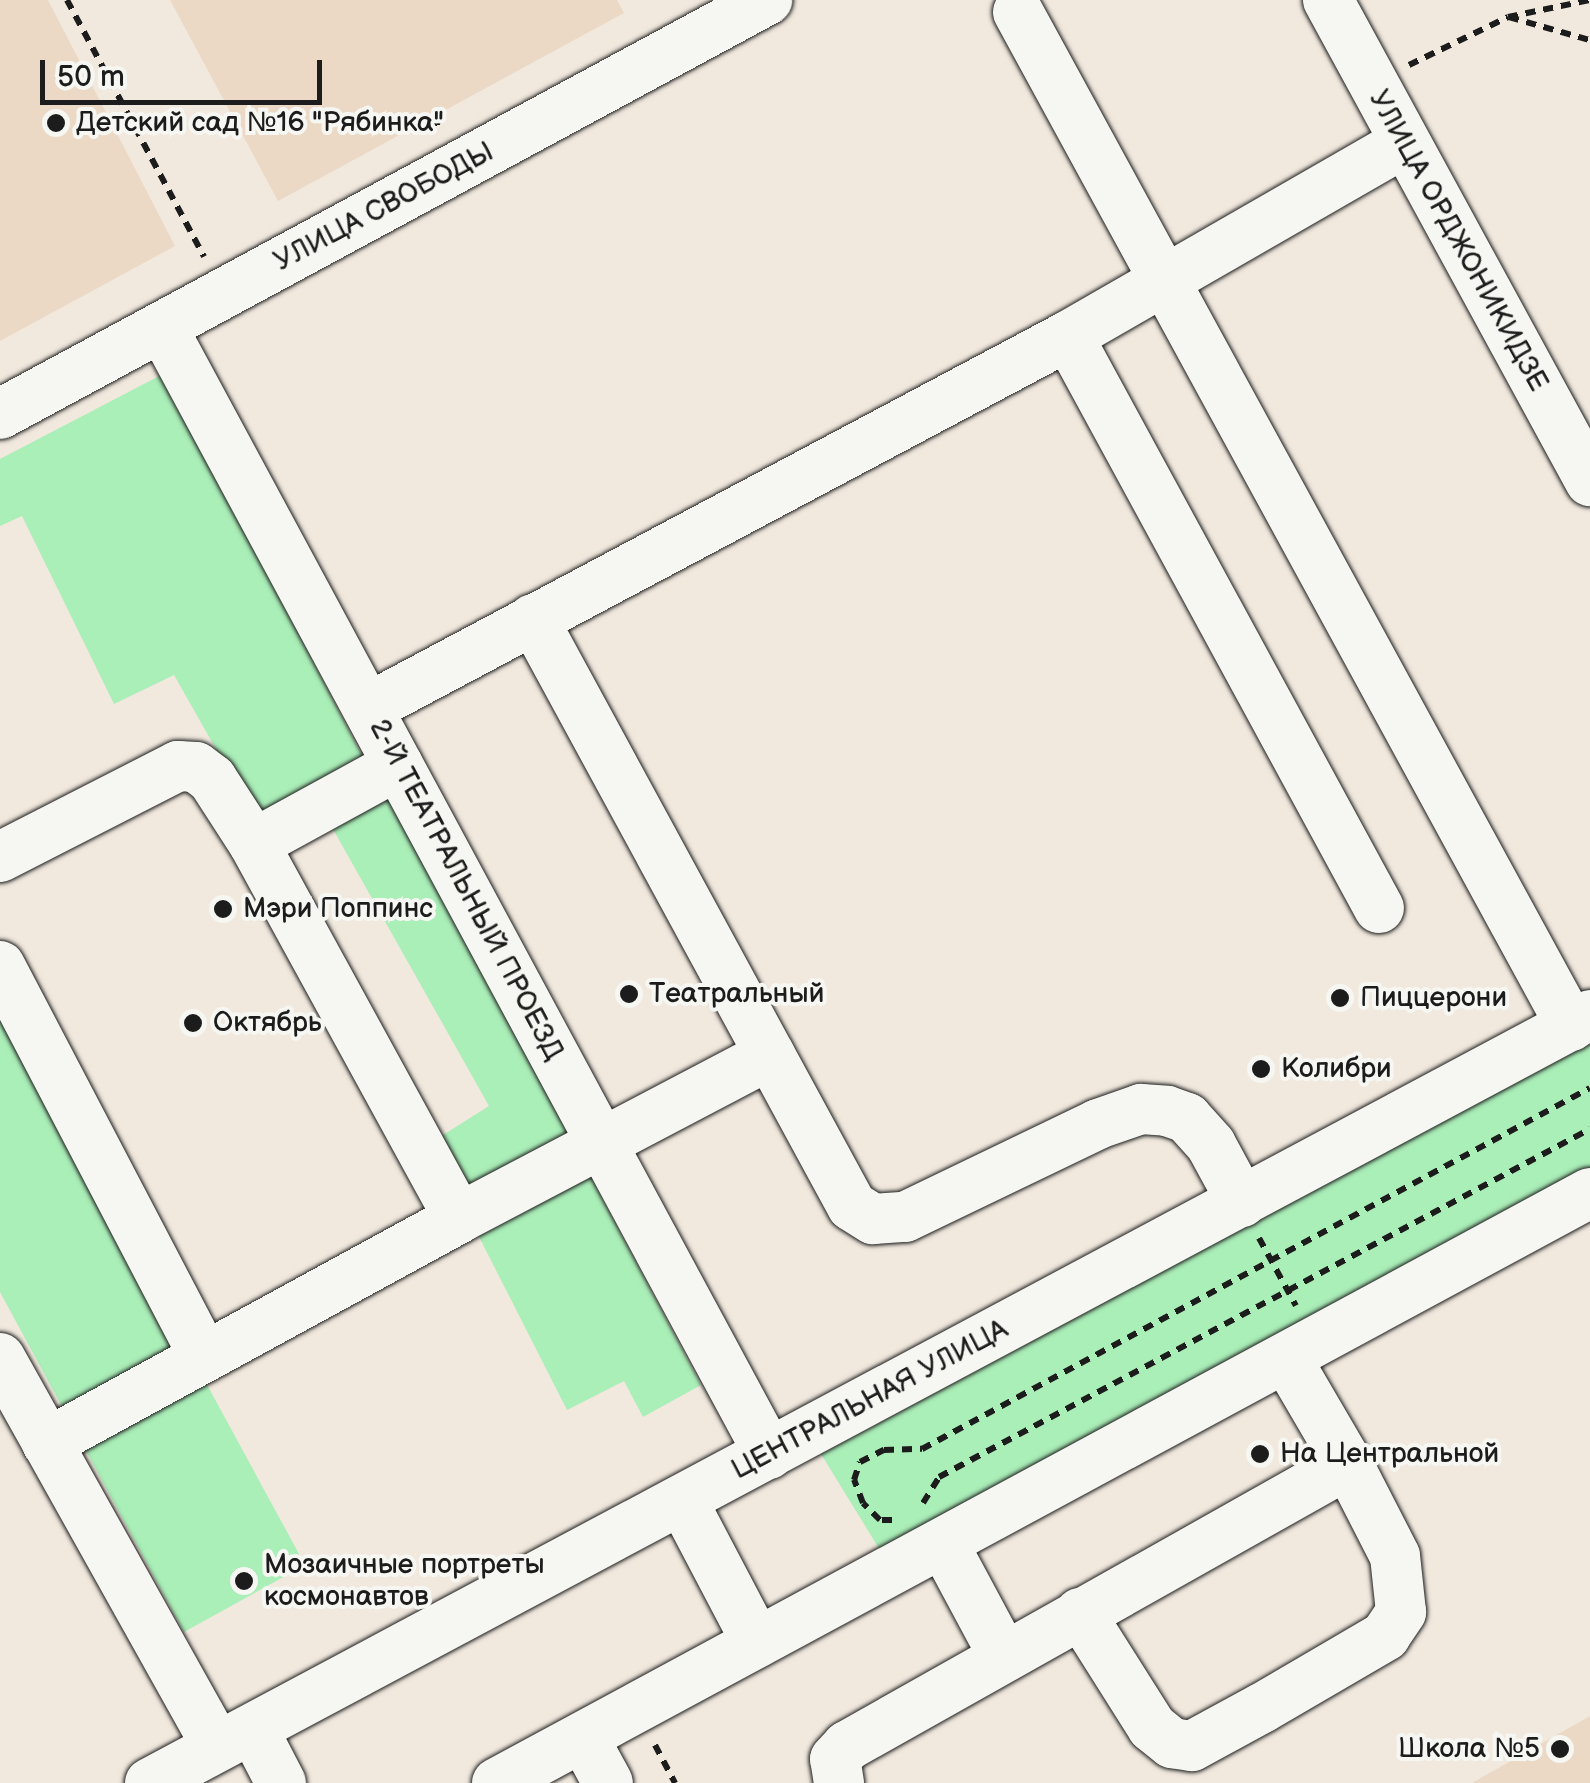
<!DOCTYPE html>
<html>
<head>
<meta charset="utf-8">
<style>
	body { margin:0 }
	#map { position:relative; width:1590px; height:1783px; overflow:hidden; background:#f1e9de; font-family:"Balsamiq Sans",sans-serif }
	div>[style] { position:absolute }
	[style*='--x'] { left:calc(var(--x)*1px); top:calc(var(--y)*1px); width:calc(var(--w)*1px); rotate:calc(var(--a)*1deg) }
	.built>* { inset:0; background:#ebd9c6 }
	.green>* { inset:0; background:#aaeeb8 }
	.path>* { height:6px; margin-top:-3px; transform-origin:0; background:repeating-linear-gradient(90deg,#1c1c1c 0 10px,transparent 0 18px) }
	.roads { filter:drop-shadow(0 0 2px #1c1c1c) drop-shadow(0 0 2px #1c1c1c) }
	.minor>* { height:50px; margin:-25px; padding:0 25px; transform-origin:25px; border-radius:25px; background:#f6f6f2 }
	.dots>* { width:28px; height:28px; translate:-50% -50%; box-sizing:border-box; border:5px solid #f6f6f2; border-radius:50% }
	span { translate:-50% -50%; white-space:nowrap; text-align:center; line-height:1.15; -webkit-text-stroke:8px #f6f6f2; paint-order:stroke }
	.poi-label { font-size:28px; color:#1c1c1c }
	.left { translate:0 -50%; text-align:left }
	.right { translate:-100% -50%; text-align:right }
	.street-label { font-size:28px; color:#1c1c1c }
	.scale { position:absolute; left:40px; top:60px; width:282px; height:45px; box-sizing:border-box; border:5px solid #1c1c1c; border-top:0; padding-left:12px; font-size:30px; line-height:35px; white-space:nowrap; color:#1c1c1c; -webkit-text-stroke:8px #f6f6f2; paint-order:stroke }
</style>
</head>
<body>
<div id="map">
	<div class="built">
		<div style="clip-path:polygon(0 0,48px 0,175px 246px,0 341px)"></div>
		<div style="clip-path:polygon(170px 0,617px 0,624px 13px,278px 201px)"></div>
		<div style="clip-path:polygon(1590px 1716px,1590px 1783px,1472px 1783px)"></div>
	</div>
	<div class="green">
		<div style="clip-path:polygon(163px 374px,366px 763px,255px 818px,174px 675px,114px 704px,22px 516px,0 526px,0 459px)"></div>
		<div style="clip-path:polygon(384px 786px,701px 1385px,643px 1417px,624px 1381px,567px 1410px,441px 1162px,435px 1140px,489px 1106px,325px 815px)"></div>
		<div style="clip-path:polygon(0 1004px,305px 1565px,184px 1632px,0 1292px)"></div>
		<div style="clip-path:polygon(1590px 1043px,1590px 1171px,883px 1555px,821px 1454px)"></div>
	</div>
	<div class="path">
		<div style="--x:67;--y:0;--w:291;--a:61.9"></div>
		<div style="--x:1509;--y:17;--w:84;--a:15.9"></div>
		<div style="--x:1409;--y:65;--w:110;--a:-25.9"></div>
		<div style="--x:1508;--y:17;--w:84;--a:-11.7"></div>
		<div style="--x:434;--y:116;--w:15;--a:67"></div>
		<div style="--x:1259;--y:1238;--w:77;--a:61.4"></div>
		<div style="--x:923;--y:1503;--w:31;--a:-58"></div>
		<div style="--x:939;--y:1477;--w:738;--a:-28.13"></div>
		<div style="--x:892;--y:1520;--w:12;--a:180"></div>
		<div style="--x:880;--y:1520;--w:24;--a:-135"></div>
		<div style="--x:863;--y:1503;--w:25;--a:-111"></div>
		<div style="--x:854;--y:1480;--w:19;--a:-72"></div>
		<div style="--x:860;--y:1462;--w:27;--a:-27"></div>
		<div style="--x:884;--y:1450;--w:38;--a:-2"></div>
		<div style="--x:922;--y:1449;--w:759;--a:-28.39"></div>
		<div style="--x:655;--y:1745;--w:43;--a:62.2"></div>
	</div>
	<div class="roads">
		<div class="minor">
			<div style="--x:1328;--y:0;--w:548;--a:61.42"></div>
			<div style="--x:1018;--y:12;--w:1155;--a:61.39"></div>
			<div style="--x:162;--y:327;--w:1280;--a:61.69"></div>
			<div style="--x:1068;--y:336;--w:651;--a:61.47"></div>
			<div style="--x:0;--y:414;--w:872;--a:-28.36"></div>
			<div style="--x:533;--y:619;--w:668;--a:61.48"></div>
			<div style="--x:852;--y:1206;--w:25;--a:32"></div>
			<div style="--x:873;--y:1219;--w:32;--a:-4"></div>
			<div style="--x:905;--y:1217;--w:214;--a:-25.7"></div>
			<div style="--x:1098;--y:1124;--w:46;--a:-19.2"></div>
			<div style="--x:1141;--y:1109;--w:26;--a:4"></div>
			<div style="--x:1167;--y:1111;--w:21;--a:19"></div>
			<div style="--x:1187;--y:1118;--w:36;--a:48"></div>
			<div style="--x:1211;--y:1145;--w:65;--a:61.5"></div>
			<div style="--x:368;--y:708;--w:793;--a:-27.99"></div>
			<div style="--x:1068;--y:336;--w:387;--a:-29.9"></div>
			<div style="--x:398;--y:765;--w:164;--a:151.3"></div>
			<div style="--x:254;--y:844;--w:426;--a:61.3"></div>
			<div style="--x:0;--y:857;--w:200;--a:-27.1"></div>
			<div style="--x:178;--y:766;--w:18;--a:3"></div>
			<div style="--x:196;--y:767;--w:20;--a:37"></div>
			<div style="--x:212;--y:779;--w:77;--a:57.1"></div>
			<div style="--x:0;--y:966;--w:441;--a:62.4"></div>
			<div style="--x:0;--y:1358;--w:445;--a:60.8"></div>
			<div style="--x:47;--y:1443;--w:469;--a:-28.6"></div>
			<div style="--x:459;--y:1218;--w:351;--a:-27.7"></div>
			<div style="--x:682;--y:1500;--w:161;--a:62.3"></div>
			<div style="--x:943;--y:1543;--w:127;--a:61.8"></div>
			<div style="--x:1080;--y:1613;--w:135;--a:57.7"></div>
			<div style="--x:1152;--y:1727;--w:26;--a:39"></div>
			<div style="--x:1172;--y:1743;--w:20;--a:9"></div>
			<div style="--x:1192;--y:1746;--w:80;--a:-28.5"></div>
			<div style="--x:1262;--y:1708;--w:143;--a:-30.3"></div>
			<div style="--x:1385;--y:1636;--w:29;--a:-56"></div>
			<div style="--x:1401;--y:1612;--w:56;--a:-96.1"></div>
			<div style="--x:1395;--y:1556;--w:103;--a:-117.1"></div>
			<div style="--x:253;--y:1729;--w:61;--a:62.6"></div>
			<div style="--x:583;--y:1737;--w:52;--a:61.5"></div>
			<div style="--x:150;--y:1783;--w:1632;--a:-28.07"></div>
			<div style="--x:497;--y:1783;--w:1242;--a:-28.36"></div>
			<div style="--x:839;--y:1783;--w:24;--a:-99"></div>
			<div style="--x:835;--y:1759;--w:18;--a:-47"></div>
			<div style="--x:847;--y:1746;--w:575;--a:-29.37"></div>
			<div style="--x:1348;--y:1464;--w:123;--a:-120.3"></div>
		</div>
	</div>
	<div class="dots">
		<div style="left:56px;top:123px;background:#1c1c1c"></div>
		<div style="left:223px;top:909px;background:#1c1c1c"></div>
		<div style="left:629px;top:994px;background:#1c1c1c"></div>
		<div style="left:1340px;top:998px;background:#1c1c1c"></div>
		<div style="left:193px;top:1023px;background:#1c1c1c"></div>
		<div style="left:1261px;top:1069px;background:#1c1c1c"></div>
		<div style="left:1260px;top:1454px;background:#1c1c1c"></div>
		<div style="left:244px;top:1581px;background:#1c1c1c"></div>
		<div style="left:1560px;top:1749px;background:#1c1c1c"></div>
	</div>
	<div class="poi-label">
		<span class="left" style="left:76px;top:123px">Детский сад №16 "Рябинка"</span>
		<span class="left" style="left:243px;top:909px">Мэри Поппинс</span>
		<span class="left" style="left:649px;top:994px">Театральный</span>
		<span class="left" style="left:1360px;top:998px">Пиццерони</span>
		<span class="left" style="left:213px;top:1023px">Октябрь</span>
		<span class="left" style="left:1281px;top:1069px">Колибри</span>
		<span class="left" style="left:1280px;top:1454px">На Центральной</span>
		<span class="left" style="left:264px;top:1581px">Мозаичные портреты<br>космонавтов</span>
		<span class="right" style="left:1540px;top:1749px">Школа №5</span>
	</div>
	<div class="street-label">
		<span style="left:384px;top:207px;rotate:-28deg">УЛИЦА СВОБОДЫ</span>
		<span style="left:1458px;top:241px;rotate:61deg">УЛИЦА ОРДЖОНИКИДЗЕ</span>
		<span style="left:466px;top:890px;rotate:62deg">2-Й ТЕАТРАЛЬНЫЙ ПРОЕЗД</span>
		<span style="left:870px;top:1400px;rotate:-28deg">ЦЕНТРАЛЬНАЯ УЛИЦА</span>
	</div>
	<div class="scale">50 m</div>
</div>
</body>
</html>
